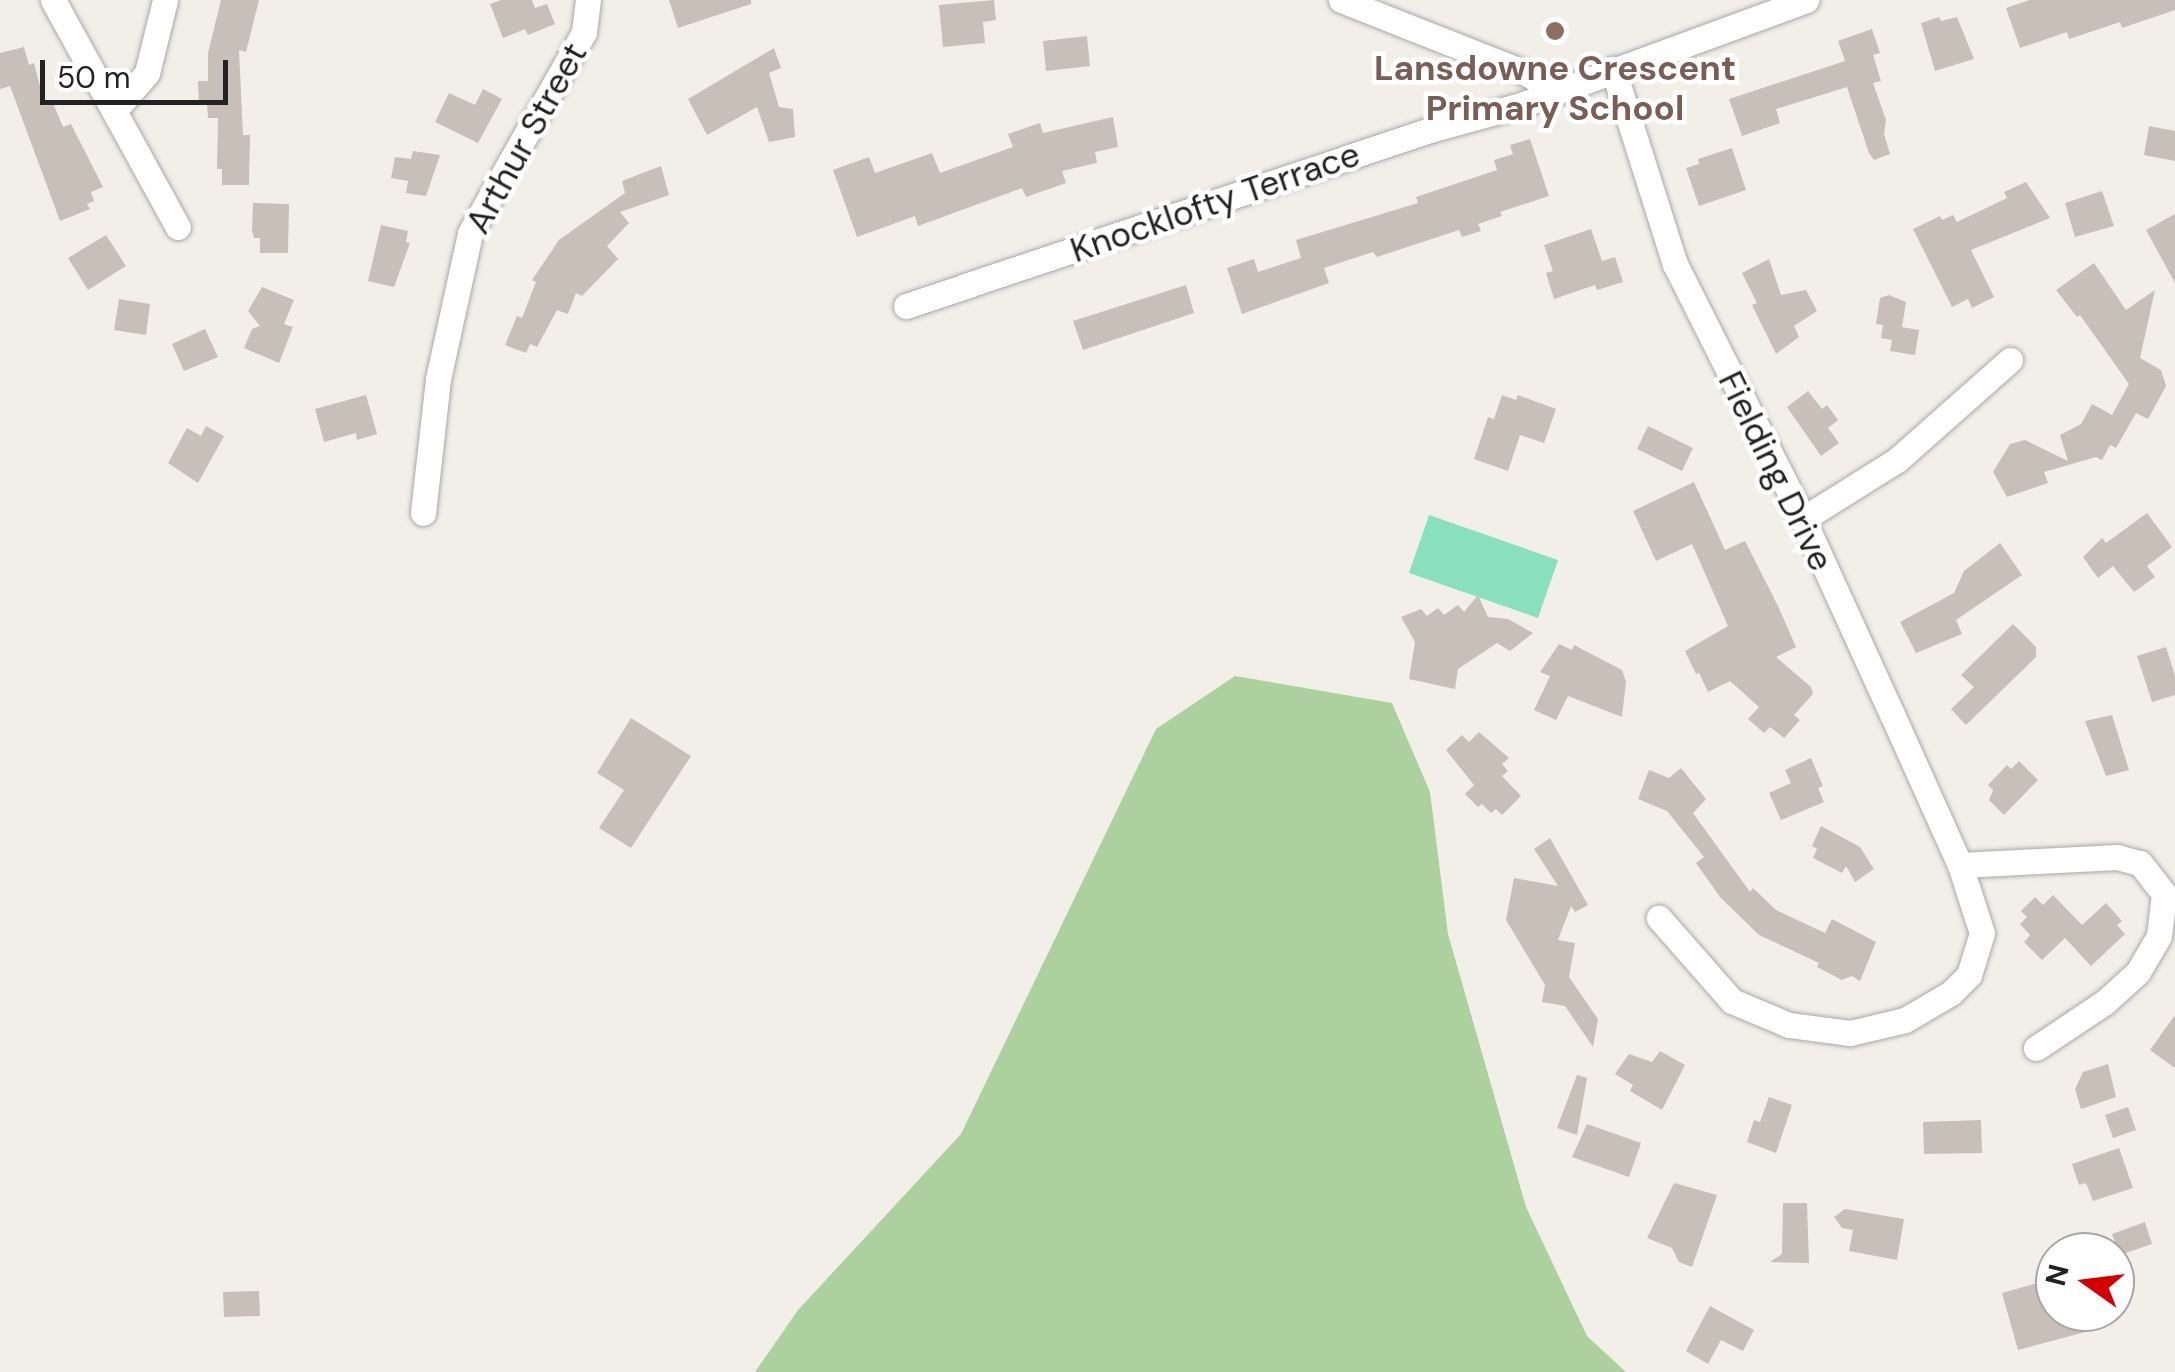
<!DOCTYPE html>
<html>
<head>
<meta charset="utf-8">
<style>
	body { margin:0 }
	#map { position:relative; width:2175px; height:1372px; overflow:hidden; background:#f2efe9; font-family:"DM Sans",sans-serif }
	div>[style] { position:absolute }
	[style*='--x'] { left:calc(var(--x)*1px); top:calc(var(--y)*1px); width:calc(var(--w)*1px); rotate:calc(var(--a)*1deg) }
	.forest>* { inset:0; background:#add19e }
	.pitch>* { inset:0; background:#88e0be }
	.building>* { inset:0; background:#c7bfb8 }
	.roads { filter:drop-shadow(0 0 2px #a9a9a9) drop-shadow(0 0 2px #a9a9a9) }
	.street>* { height:25px; margin:-12.5px; padding:0 12.5px; transform-origin:12.5px; border-radius:12.5px; background:#fff }
	.dots>* { width:28px; height:28px; translate:-50% -50%; box-sizing:border-box; border:5px solid #fff; border-radius:50% }
	span { translate:-50% -50%; white-space:nowrap; text-align:center; line-height:1.15; -webkit-text-stroke:9px #fff; paint-order:stroke }
	.education-label { font-size:35px; color:#785e54; font-weight:700 }
	.street-label { font-size:35px; color:#222 }
	.north { position:absolute; left:2035px; top:1232px; width:100px; height:100px; box-sizing:border-box; background:#fff; border:2px solid #a7a7a7; border-radius:50%; rotate:284deg; font-size:28px; font-weight:700; line-height:40px; text-align:center; color:#222 }
	.north::after { content:''; display:block; margin:auto; width:35px; height:45px; background:#d40000; clip-path:polygon(50% 0,100% 100%,50% 72%,0 100%) }
	.scale { position:absolute; left:40px; top:60px; width:188px; height:45px; box-sizing:border-box; border:5px solid #222; border-top:0; padding-left:12px; font-size:30px; line-height:35px; white-space:nowrap; color:#222; -webkit-text-stroke:8px #fff; paint-order:stroke }
</style>
</head>
<body>
<div id="map">
	<div class="forest">
		<div style="clip-path:polygon(1235px 676px,1392px 703px,1430px 792px,1448px 934px,1526px 1207px,1587px 1336px,1626px 1372px,755px 1372px,798px 1310px,961px 1134px,1156px 729px)"></div>
	</div>
	<div class="pitch">
		<div style="clip-path:polygon(1429px 515px,1558px 560px,1538px 618px,1409px 573px)"></div>
	</div>
	<div class="building">
		<div style="clip-path:polygon(221px 0,259px 0,246px 52px,239px 50px,243px 135px,250px 135px,249px 185px,222px 185px,222px 169px,217px 169px,218px 118px,208px 118px,207px 104px,199px 105px,198px 81px,208px 81px,208px 53px)"></div>
		<div style="clip-path:polygon(501px 0,532px 0,535px 8px,547px 4px,555px 24px,528px 35px,525px 29px,503px 38px,490px 4px)"></div>
		<div style="clip-path:polygon(669px 0,751px 0,751px 4px,678px 28px)"></div>
		<div style="clip-path:polygon(994px 0,996px 20px,983px 22px,985px 43px,943px 47px,939px 5px)"></div>
		<div style="clip-path:polygon(2030px 0,2175px 0,2175px 10px,2122px 28px,2120px 22px,2069px 39px,2067px 32px,2020px 48px,2006px 8px)"></div>
		<div style="clip-path:polygon(1939px 17px,1941px 21px,1957px 17px,1974px 59px,1935px 71px,1921px 23px)"></div>
		<div style="clip-path:polygon(1872px 29px,1880px 53px,1873px 55px,1881px 81px,1873px 83px,1886px 120px,1884px 134px,1890px 154px,1874px 160px,1869px 153px,1847px 87px,1776px 109px,1780px 123px,1742px 136px,1729px 99px,1845px 61px,1838px 41px)"></div>
		<div style="clip-path:polygon(1087px 36px,1090px 66px,1046px 71px,1043px 41px)"></div>
		<div style="clip-path:polygon(24px 47px,29px 65px,34px 63px,45px 106px,53px 103px,63px 127px,71px 124px,103px 187px,91px 192px,94px 201px,87px 204px,90px 209px,60px 221px,10px 86px,0 89px,0 53px)"></div>
		<div style="clip-path:polygon(774px 48px,781px 68px,769px 73px,779px 107px,793px 109px,795px 137px,769px 142px,757px 107px,707px 135px,688px 99px)"></div>
		<div style="clip-path:polygon(483px 89px,502px 99px,478px 143px,435px 122px,449px 93px,475px 105px)"></div>
		<div style="clip-path:polygon(1113px 117px,1118px 147px,1095px 152px,1097px 163px,1062px 171px,1066px 183px,1026px 197px,1022px 188px,918px 226px,915px 216px,857px 237px,833px 170px,869px 157px,875px 173px,932px 153px,940px 173px,1013px 147px,1008px 134px,1040px 123px,1043px 133px)"></div>
		<div style="clip-path:polygon(2149px 126px,2175px 131px,2175px 161px,2144px 155px)"></div>
		<div style="clip-path:polygon(1530px 139px,1549px 196px,1500px 212px,1502px 216px,1478px 224px,1481px 231px,1462px 237px,1459px 230px,1377px 257px,1373px 252px,1324px 268px,1329px 283px,1242px 314px,1227px 268px,1254px 259px,1258px 272px,1301px 258px,1296px 240px,1418px 203px,1416px 197px,1497px 170px,1494px 160px,1513px 154px,1510px 145px)"></div>
		<div style="clip-path:polygon(1732px 148px,1746px 190px,1699px 206px,1686px 168px,1699px 164px,1698px 159px)"></div>
		<div style="clip-path:polygon(413px 151px,440px 155px,426px 196px,406px 193px,408px 181px,391px 178px,395px 157px,411px 159px)"></div>
		<div style="clip-path:polygon(661px 166px,669px 195px,620px 212px,629px 223px,607px 246px,618px 259px,582px 296px,576px 293px,568px 314px,557px 310px,537px 347px,530px 344px,526px 353px,505px 345px,517px 316px,522px 318px,536px 282px,532px 280px,559px 240px,625px 193px,622px 181px)"></div>
		<div style="clip-path:polygon(2026px 182px,2050px 218px,1971px 250px,1994px 297px,1972px 308px,1968px 299px,1952px 307px,1913px 229px,1940px 216px,1942px 220px,1953px 215px,1957px 222px,2007px 198px,2004px 192px)"></div>
		<div style="clip-path:polygon(2102px 191px,2114px 226px,2075px 237px,2065px 203px)"></div>
		<div style="clip-path:polygon(253px 203px,289px 204px,288px 253px,260px 253px,260px 238px,254px 238px,252px 231px)"></div>
		<div style="clip-path:polygon(2175px 214px,2175px 283px,2146px 230px)"></div>
		<div style="clip-path:polygon(381px 225px,408px 231px,406px 242px,410px 243px,394px 287px,368px 281px)"></div>
		<div style="clip-path:polygon(1591px 229px,1602px 261px,1615px 257px,1623px 282px,1597px 290px,1595px 285px,1554px 299px,1546px 273px,1553px 271px,1544px 245px)"></div>
		<div style="clip-path:polygon(106px 235px,126px 266px,88px 290px,68px 258px)"></div>
		<div style="clip-path:polygon(1769px 259px,1781px 295px,1806px 290px,1817px 311px,1794px 326px,1799px 337px,1776px 354px,1752px 305px,1757px 303px,1742px 273px)"></div>
		<div style="clip-path:polygon(2094px 263px,2126px 310px,2155px 290px,2140px 358px,2161px 370px,2166px 386px,2148px 419px,2136px 413px,2116px 448px,2110px 445px,2102px 460px,2096px 457px,2044px 472px,2048px 483px,2007px 497px,1993px 472px,2010px 444px,2025px 440px,2068px 461px,2060px 435px,2081px 424px,2092px 404px,2112px 415px,2129px 384px,2080px 315px,2077px 317px,2056px 290px)"></div>
		<div style="clip-path:polygon(1186px 285px,1194px 313px,1083px 350px,1073px 321px)"></div>
		<div style="clip-path:polygon(262px 287px,294px 300px,284px 324px,293px 327px,279px 363px,244px 348px,252px 329px,260px 326px,248px 311px)"></div>
		<div style="clip-path:polygon(1889px 295px,1906px 302px,1902px 327px,1919px 330px,1915px 355px,1890px 351px,1892px 340px,1881px 338px,1883px 325px,1876px 324px,1880px 298px)"></div>
		<div style="clip-path:polygon(119px 299px,150px 304px,146px 335px,114px 330px)"></div>
		<div style="clip-path:polygon(205px 329px,218px 357px,184px 371px,172px 344px)"></div>
		<div style="clip-path:polygon(1808px 391px,1822px 409px,1827px 405px,1838px 420px,1828px 428px,1839px 443px,1821px 456px,1787px 407px)"></div>
		<div style="clip-path:polygon(366px 395px,377px 434px,357px 440px,356px 433px,324px 442px,315px 409px)"></div>
		<div style="clip-path:polygon(1502px 395px,1516px 400px,1518px 395px,1556px 409px,1544px 443px,1520px 435px,1508px 471px,1474px 459px,1488px 417px,1494px 419px)"></div>
		<div style="clip-path:polygon(206px 426px,224px 436px,198px 483px,168px 463px,187px 428px,201px 436px)"></div>
		<div style="clip-path:polygon(1648px 426px,1693px 448px,1682px 471px,1637px 449px)"></div>
		<div style="clip-path:polygon(1694px 482px,1725px 550px,1745px 541px,1778px 606px,1796px 647px,1776px 657px,1811px 687px,1813px 694px,1794px 715px,1800px 720px,1784px 738px,1770px 727px,1764px 733px,1748px 719px,1759px 707px,1730px 681px,1708px 692px,1699px 673px,1696px 674px,1685px 651px,1728px 626px,1692px 544px,1656px 561px,1633px 511px)"></div>
		<div style="clip-path:polygon(2147px 513px,2172px 547px,2147px 566px,2155px 577px,2134px 592px,2113px 566px,2098px 578px,2083px 557px,2102px 538px,2106px 543px)"></div>
		<div style="clip-path:polygon(2000px 543px,2022px 575px,1956px 620px,1962px 634px,1916px 653px,1900px 622px,1954px 593px,1964px 571px)"></div>
		<div style="clip-path:polygon(1478px 595px,1488px 617px,1508px 619px,1533px 633px,1510px 651px,1497px 643px,1458px 669px,1455px 689px,1409px 679px,1415px 642px,1401px 617px,1421px 609px,1427px 616px,1438px 608px,1444px 615px,1458px 605px,1464px 612px)"></div>
		<div style="clip-path:polygon(2013px 624px,2036px 647px,2036px 657px,1966px 725px,1951px 709px,1974px 687px,1961px 675px)"></div>
		<div style="clip-path:polygon(1559px 644px,1572px 650px,1574px 645px,1622px 670px,1626px 682px,1622px 717px,1568px 696px,1556px 720px,1534px 710px,1550px 676px,1540px 672px)"></div>
		<div style="clip-path:polygon(2166px 647px,2175px 676px,2175px 695px,2152px 702px,2137px 656px)"></div>
		<div style="clip-path:polygon(2112px 715px,2129px 770px,2106px 776px,2085px 721px)"></div>
		<div style="clip-path:polygon(631px 718px,691px 756px,631px 848px,599px 828px,624px 790px,597px 773px)"></div>
		<div style="clip-path:polygon(1479px 732px,1509px 758px,1502px 764px,1508px 771px,1502px 776px,1521px 796px,1502px 815px,1496px 809px,1491px 813px,1482px 804px,1478px 807px,1465px 794px,1474px 785px,1446px 750px,1462px 735px,1469px 742px)"></div>
		<div style="clip-path:polygon(1811px 758px,1823px 786px,1818px 788px,1824px 802px,1781px 820px,1769px 793px,1791px 783px,1785px 770px)"></div>
		<div style="clip-path:polygon(2019px 761px,2038px 780px,2004px 815px,1989px 800px,1993px 790px,1988px 785px,2007px 765px,2011px 769px)"></div>
		<div style="clip-path:polygon(1681px 768px,1706px 799px,1693px 813px,1750px 892px,1753px 888px,1776px 910px,1825px 933px,1832px 919px,1876px 942px,1860px 981px,1852px 976px,1842px 980px,1817px 967px,1819px 963px,1759px 935px,1720px 897px,1696px 863px,1704px 857px,1667px 811px,1638px 799px,1649px 770px,1669px 778px)"></div>
		<div style="clip-path:polygon(1821px 826px,1860px 847px,1874px 869px,1855px 882px,1846px 866px,1842px 873px,1813px 858px,1817px 849px,1812px 846px)"></div>
		<div style="clip-path:polygon(1550px 838px,1588px 905px,1575px 912px,1571px 906px,1558px 940px,1575px 943px,1569px 977px,1598px 1019px,1593px 1047px,1565px 1006px,1542px 1002px,1545px 985px,1506px 920px,1514px 878px,1558px 886px,1534px 849px)"></div>
		<div style="clip-path:polygon(2053px 895px,2082px 925px,2106px 903px,2122px 921px,2117px 925px,2125px 934px,2091px 966px,2065px 938px,2042px 960px,2024px 942px,2030px 935px,2020px 924px,2027px 917px,2021px 911px,2035px 897px,2043px 905px)"></div>
		<div style="clip-path:polygon(2175px 1015px,2175px 1068px,2150px 1050px)"></div>
		<div style="clip-path:polygon(1660px 1051px,1685px 1065px,1662px 1110px,1630px 1091px,1633px 1085px,1615px 1074px,1629px 1054px,1652px 1062px)"></div>
		<div style="clip-path:polygon(2108px 1064px,2116px 1097px,2081px 1109px,2075px 1089px,2083px 1072px)"></div>
		<div style="clip-path:polygon(1577px 1075px,1587px 1078px,1577px 1135px,1557px 1128px)"></div>
		<div style="clip-path:polygon(1769px 1097px,1792px 1105px,1776px 1153px,1747px 1142px,1754px 1120px,1760px 1122px)"></div>
		<div style="clip-path:polygon(2128px 1107px,2136px 1130px,2113px 1138px,2105px 1115px)"></div>
		<div style="clip-path:polygon(1981px 1120px,1982px 1153px,1924px 1154px,1923px 1122px)"></div>
		<div style="clip-path:polygon(1587px 1124px,1641px 1143px,1629px 1177px,1572px 1157px)"></div>
		<div style="clip-path:polygon(2119px 1148px,2133px 1188px,2093px 1201px,2086px 1183px,2079px 1185px,2072px 1164px)"></div>
		<div style="clip-path:polygon(1674px 1183px,1717px 1195px,1692px 1267px,1679px 1262px,1672px 1248px,1647px 1238px)"></div>
		<div style="clip-path:polygon(1783px 1203px,1807px 1203px,1809px 1263px,1770px 1262px,1782px 1254px)"></div>
		<div style="clip-path:polygon(1845px 1209px,1904px 1219px,1897px 1260px,1849px 1251px,1853px 1230px,1842px 1228px,1834px 1217px)"></div>
		<div style="clip-path:polygon(2145px 1222px,2152px 1244px,2120px 1255px,2112px 1234px)"></div>
		<div style="clip-path:polygon(2055px 1278px,2055px 1312px,2083px 1312px,2089px 1331px,2018px 1350px,2002px 1293px)"></div>
		<div style="clip-path:polygon(259px 1291px,260px 1316px,224px 1317px,223px 1292px)"></div>
		<div style="clip-path:polygon(1710px 1306px,1754px 1330px,1743px 1351px,1721px 1340px,1708px 1364px,1686px 1351px)"></div>
	</div>
	<div class="roads">
		<div class="street">
			<div style="--x:53;--y:0;--w:259;--a:61.2"></div>
			<div style="--x:1341;--y:0;--w:201;--a:21.6"></div>
			<div style="--x:1528;--y:74;--w:33;--a:33"></div>
			<div style="--x:1613;--y:69;--w:205;--a:72.4"></div>
			<div style="--x:1675;--y:264;--w:285;--a:63.3"></div>
			<div style="--x:1803;--y:519;--w:214;--a:65.5"></div>
			<div style="--x:1892;--y:714;--w:166;--a:65.8"></div>
			<div style="--x:1960;--y:865;--w:71;--a:72.1"></div>
			<div style="--x:1982;--y:933;--w:44;--a:107.2"></div>
			<div style="--x:1969;--y:975;--w:25;--a:135"></div>
			<div style="--x:1951;--y:993;--w:53;--a:149.6"></div>
			<div style="--x:1905;--y:1020;--w:57;--a:166.7"></div>
			<div style="--x:1850;--y:1033;--w:62;--a:-172.5"></div>
			<div style="--x:1789;--y:1025;--w:62;--a:-157.2"></div>
			<div style="--x:1732;--y:1001;--w:111;--a:-131.3"></div>
			<div style="--x:114;--y:111;--w:50;--a:-49"></div>
			<div style="--x:147;--y:73;--w:75;--a:-76.1"></div>
			<div style="--x:906;--y:306;--w:553;--a:-18.57"></div>
			<div style="--x:1430;--y:130;--w:94;--a:-15.4"></div>
			<div style="--x:1521;--y:105;--w:304;--a:-20.2"></div>
			<div style="--x:423;--y:513;--w:135;--a:-83.6"></div>
			<div style="--x:438;--y:379;--w:149;--a:-77.6"></div>
			<div style="--x:470;--y:233;--w:231;--a:-60.4"></div>
			<div style="--x:584;--y:32;--w:32;--a:-83"></div>
			<div style="--x:1803;--y:519;--w:111;--a:-32.1"></div>
			<div style="--x:1897;--y:460;--w:151;--a:-41.5"></div>
			<div style="--x:1960;--y:865;--w:157;--a:-2.9"></div>
			<div style="--x:2117;--y:857;--w:24;--a:15"></div>
			<div style="--x:2140;--y:863;--w:39;--a:52"></div>
			<div style="--x:2164;--y:894;--w:42;--a:96.8"></div>
			<div style="--x:2159;--y:936;--w:42;--a:120.3"></div>
			<div style="--x:2138;--y:972;--w:45;--a:137.7"></div>
			<div style="--x:2105;--y:1002;--w:83;--a:146.3"></div>
		</div>
	</div>
	<div class="dots">
		<div style="left:1555px;top:31px;background:#8d6e63"></div>
	</div>
	<div class="education-label">
		<span style="left:1555px;top:88px">Lansdowne Crescent<br>Primary School</span>
	</div>
	<div class="street-label">
		<span style="left:526px;top:138px;rotate:-61deg">Arthur Street</span>
		<span style="left:1215px;top:202px;rotate:-19deg">Knocklofty Terrace</span>
		<span style="left:1776px;top:471px;rotate:64deg">Fielding Drive</span>
	</div>
	<div class="north">N</div>
	<div class="scale">50 m</div>
</div>
</body>
</html>
